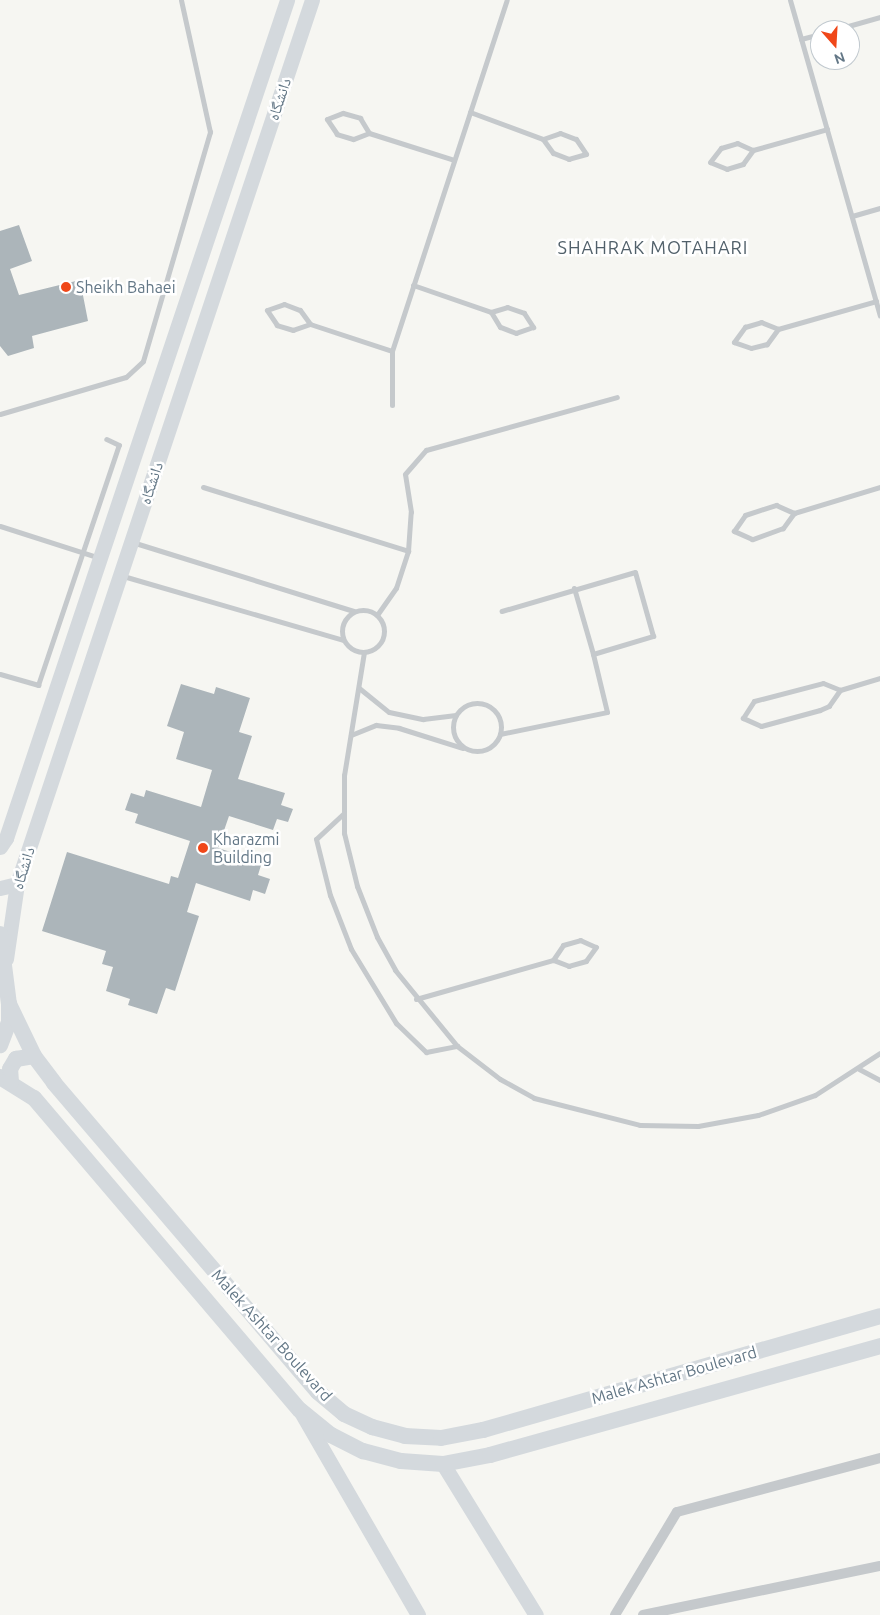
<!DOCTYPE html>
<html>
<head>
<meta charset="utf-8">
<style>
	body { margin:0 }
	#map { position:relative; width:880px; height:1615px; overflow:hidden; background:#f6f6f2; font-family:Ubuntu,"Noto Naskh Arabic",sans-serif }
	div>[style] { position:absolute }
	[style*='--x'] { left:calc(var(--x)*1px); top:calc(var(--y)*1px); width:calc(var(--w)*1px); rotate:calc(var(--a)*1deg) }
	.building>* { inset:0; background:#acb5ba }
	.service>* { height:5px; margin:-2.5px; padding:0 2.5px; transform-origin:2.5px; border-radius:2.5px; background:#c5c9cc }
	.service>.ring { margin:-2.5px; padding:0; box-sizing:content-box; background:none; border:5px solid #c5c9cc; border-radius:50% }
	.minor>* { height:10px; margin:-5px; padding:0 5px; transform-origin:5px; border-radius:5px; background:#c5c9cc }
	.secondary>* { height:15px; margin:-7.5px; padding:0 7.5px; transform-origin:7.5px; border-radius:7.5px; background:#d4d9dd }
	.primary>* { height:16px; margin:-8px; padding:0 8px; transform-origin:8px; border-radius:8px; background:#d4d9dd }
	.dots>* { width:14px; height:14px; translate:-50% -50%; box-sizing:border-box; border:2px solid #fff; border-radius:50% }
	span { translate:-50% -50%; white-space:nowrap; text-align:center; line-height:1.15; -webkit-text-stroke:5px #fff; paint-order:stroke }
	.street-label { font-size:16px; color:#637786 }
	.poi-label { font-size:16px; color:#637786 }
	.left { translate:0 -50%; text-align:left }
	.neighbourhood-label { font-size:18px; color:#51606a; letter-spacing:1px }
	.north { position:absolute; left:810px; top:20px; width:50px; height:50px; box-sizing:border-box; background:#fff; border:1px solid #c1c9cf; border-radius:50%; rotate:161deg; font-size:14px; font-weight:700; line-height:20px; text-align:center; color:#637786 }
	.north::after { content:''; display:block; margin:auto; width:18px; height:22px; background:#f04719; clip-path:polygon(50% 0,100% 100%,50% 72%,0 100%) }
</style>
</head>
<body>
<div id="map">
	<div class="building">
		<div style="clip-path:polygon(19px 225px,32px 261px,10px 269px,19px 295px,80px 280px,88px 321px,32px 336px,34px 348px,8px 356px,0 346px,0 231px)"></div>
		<div style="clip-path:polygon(181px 684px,214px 694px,216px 687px,250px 698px,239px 732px,252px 736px,238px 779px,285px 793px,281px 805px,293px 809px,288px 822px,277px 819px,273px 830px,229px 816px,218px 848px,262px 862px,258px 875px,270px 879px,265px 894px,253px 890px,250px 901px,196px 883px,187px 912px,199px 916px,175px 991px,166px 988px,157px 1014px,128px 1005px,130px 999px,106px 991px,113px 967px,102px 964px,106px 951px,42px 931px,67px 852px,169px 884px,171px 876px,178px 878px,190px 841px,135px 823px,138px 814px,125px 810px,131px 793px,144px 797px,146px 790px,201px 807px,212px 770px,176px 759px,184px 732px,167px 726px)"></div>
	</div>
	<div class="service">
		<div style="--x:790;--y:0;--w:328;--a:74.1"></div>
		<div style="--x:834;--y:30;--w:48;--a:-15.8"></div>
		<div style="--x:801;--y:39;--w:20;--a:-15"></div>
		<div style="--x:470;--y:112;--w:78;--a:20.3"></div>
		<div style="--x:343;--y:113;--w:18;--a:16"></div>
		<div style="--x:360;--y:118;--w:17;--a:59"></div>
		<div style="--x:369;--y:133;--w:17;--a:159"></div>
		<div style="--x:353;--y:139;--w:17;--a:-163"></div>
		<div style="--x:337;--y:134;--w:18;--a:-124"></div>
		<div style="--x:327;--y:119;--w:17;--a:-21"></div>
		<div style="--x:369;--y:133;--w:89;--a:17.6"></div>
		<div style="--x:560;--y:133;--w:17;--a:21"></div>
		<div style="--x:576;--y:139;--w:18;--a:56"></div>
		<div style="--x:586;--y:154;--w:18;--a:164"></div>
		<div style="--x:569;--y:159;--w:17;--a:-159"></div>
		<div style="--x:553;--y:153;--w:17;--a:-126"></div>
		<div style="--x:543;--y:139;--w:18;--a:-19"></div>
		<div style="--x:737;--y:143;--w:17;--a:24"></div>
		<div style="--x:753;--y:150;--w:17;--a:126"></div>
		<div style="--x:743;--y:164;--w:17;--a:163"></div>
		<div style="--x:727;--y:169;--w:18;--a:-158"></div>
		<div style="--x:710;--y:162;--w:18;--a:-52"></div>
		<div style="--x:721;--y:148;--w:17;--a:-17"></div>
		<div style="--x:753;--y:150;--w:77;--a:-15.8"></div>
		<div style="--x:852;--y:216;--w:29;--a:-16"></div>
		<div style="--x:413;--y:285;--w:83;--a:19.1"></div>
		<div style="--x:284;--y:304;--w:17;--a:21"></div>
		<div style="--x:300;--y:310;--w:17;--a:54"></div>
		<div style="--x:310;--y:324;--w:18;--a:161"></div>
		<div style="--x:293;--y:330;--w:17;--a:-163"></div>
		<div style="--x:277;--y:325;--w:18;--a:-124"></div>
		<div style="--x:267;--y:310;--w:18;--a:-19"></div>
		<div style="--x:507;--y:307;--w:18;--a:19"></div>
		<div style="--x:524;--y:313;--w:17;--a:57"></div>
		<div style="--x:533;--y:327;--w:18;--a:161"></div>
		<div style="--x:516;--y:333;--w:17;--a:-159"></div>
		<div style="--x:500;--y:327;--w:17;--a:-121"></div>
		<div style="--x:491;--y:312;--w:17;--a:-17"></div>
		<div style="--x:761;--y:322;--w:18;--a:22"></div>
		<div style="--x:778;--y:329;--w:19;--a:126"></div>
		<div style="--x:767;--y:344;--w:16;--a:166"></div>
		<div style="--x:751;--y:348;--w:18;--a:-161"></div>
		<div style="--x:734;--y:342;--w:19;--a:-54"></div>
		<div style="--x:745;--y:327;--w:17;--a:-17"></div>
		<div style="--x:310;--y:324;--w:86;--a:18.2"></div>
		<div style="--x:778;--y:329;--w:102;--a:-15.9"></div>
		<div style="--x:392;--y:405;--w:54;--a:-90"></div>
		<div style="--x:392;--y:351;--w:369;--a:-71.9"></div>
		<div style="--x:0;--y:414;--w:131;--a:-16.4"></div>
		<div style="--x:126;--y:377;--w:23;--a:-43"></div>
		<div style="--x:143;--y:361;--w:239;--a:-73.7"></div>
		<div style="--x:210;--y:132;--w:135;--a:-102.4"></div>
		<div style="--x:203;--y:487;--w:215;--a:17.3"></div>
		<div style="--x:776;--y:505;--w:20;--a:24"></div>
		<div style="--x:794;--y:513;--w:19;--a:126"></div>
		<div style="--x:783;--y:528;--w:33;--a:160"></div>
		<div style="--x:752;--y:539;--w:20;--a:-156"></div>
		<div style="--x:734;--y:531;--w:19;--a:-55"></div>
		<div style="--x:745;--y:515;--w:33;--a:-18"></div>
		<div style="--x:794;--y:513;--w:90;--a:-16.8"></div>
		<div style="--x:0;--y:526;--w:102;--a:17.7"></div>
		<div style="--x:132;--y:542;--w:232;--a:17.3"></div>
		<div style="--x:123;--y:576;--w:229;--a:16.2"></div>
		<div style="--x:574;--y:588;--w:69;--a:73.9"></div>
		<div class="ring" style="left:342px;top:610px;width:37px;height:37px"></div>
		<div style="--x:377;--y:615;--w:33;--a:-55"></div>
		<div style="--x:396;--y:588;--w:39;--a:-72"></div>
		<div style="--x:408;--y:551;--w:39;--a:-86"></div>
		<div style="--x:411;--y:512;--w:38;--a:-99"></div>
		<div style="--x:405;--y:474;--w:32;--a:-49"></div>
		<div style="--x:426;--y:450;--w:198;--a:-15.5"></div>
		<div style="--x:364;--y:652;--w:125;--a:99.2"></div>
		<div style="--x:344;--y:775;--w:58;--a:90"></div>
		<div style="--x:344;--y:833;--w:55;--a:76.2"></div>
		<div style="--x:357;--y:886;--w:55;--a:68.6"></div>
		<div style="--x:377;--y:937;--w:38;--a:61"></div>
		<div style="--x:395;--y:970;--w:98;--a:50.8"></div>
		<div style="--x:457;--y:1046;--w:54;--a:37.5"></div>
		<div style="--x:500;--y:1079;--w:39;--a:29"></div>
		<div style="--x:534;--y:1098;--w:109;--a:14.3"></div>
		<div style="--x:640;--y:1125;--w:58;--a:1"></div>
		<div style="--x:698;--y:1126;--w:61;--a:-10.4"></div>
		<div style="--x:758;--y:1115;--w:60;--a:-19.3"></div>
		<div style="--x:815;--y:1095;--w:77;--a:-32.9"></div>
		<div style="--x:0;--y:674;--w:40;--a:16"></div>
		<div style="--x:38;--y:685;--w:253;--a:-71.4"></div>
		<div style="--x:119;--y:445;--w:14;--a:-155"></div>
		<div style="--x:823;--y:683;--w:18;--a:22"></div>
		<div style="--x:840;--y:690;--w:19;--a:125"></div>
		<div style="--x:829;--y:706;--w:10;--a:156"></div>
		<div style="--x:820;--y:710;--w:61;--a:164.8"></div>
		<div style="--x:761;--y:726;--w:20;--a:-156"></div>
		<div style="--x:743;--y:718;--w:20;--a:-57"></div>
		<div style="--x:754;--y:701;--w:71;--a:-14.6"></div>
		<div style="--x:359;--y:688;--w:38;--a:39"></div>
		<div style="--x:389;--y:712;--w:35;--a:12"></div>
		<div style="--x:423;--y:719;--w:33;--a:-7"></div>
		<div style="--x:840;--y:690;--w:42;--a:-16.7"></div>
		<div class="ring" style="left:453px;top:703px;width:43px;height:43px"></div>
		<div style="--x:500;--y:734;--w:109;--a:-11.6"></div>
		<div style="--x:607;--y:712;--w:60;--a:-103.6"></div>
		<div style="--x:593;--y:654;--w:63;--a:-16.7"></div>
		<div style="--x:653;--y:636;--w:66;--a:-105.7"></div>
		<div style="--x:635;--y:572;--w:139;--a:163.7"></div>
		<div style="--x:351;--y:735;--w:27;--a:-22"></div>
		<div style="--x:376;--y:725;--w:23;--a:7"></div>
		<div style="--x:399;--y:728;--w:67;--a:17.4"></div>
		<div style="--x:344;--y:813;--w:38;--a:137"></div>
		<div style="--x:316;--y:839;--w:58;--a:76"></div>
		<div style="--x:330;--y:895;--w:58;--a:68.7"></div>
		<div style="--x:351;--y:949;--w:87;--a:58.7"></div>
		<div style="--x:396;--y:1023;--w:42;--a:44"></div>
		<div style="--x:426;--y:1052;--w:32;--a:-11"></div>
		<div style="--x:580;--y:940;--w:17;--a:24"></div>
		<div style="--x:596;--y:947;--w:17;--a:126"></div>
		<div style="--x:586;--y:961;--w:18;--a:164"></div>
		<div style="--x:569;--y:966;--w:17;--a:-159"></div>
		<div style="--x:553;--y:960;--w:18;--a:-56"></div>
		<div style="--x:563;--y:945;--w:18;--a:-16"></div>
		<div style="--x:416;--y:999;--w:142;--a:-15.9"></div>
		<div style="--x:859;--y:1069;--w:24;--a:28"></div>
	</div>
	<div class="minor">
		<div style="--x:615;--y:1615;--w:120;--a:-59"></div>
		<div style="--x:677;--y:1512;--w:210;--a:-14.9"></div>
		<div style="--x:643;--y:1615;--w:242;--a:-11.7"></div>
	</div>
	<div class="secondary">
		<div style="--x:0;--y:847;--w:11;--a:-56"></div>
		<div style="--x:6;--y:838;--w:884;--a:-71.46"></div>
		<div style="--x:0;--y:888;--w:17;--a:-13"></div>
		<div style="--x:6;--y:959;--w:76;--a:-81.7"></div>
		<div style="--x:17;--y:884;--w:932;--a:-71.55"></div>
		<div style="--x:301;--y:1412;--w:234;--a:60"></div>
		<div style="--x:443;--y:1464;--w:177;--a:58.4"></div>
	</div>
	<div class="primary">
		<div style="--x:0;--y:934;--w:71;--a:82.7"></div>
		<div style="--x:9;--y:1004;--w:18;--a:90"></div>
		<div style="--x:9;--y:1022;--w:25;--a:111"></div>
		<div style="--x:9;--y:1004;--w:58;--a:64.3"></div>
		<div style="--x:34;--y:1056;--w:34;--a:53"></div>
		<div style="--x:54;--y:1083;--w:406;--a:49.5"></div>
		<div style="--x:318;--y:1392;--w:34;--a:40"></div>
		<div style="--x:344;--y:1414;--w:31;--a:25"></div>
		<div style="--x:372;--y:1427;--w:34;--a:15"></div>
		<div style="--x:405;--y:1436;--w:36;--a:3"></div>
		<div style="--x:441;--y:1438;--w:43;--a:-10.8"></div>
		<div style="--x:483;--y:1430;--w:413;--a:-16"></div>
		<div style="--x:0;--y:1077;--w:40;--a:32"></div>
		<div style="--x:34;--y:1098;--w:410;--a:49.6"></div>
		<div style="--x:300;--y:1410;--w:40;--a:39"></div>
		<div style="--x:331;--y:1435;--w:36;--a:27"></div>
		<div style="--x:363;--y:1451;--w:39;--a:15"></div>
		<div style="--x:401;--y:1461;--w:42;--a:4.1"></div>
		<div style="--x:443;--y:1464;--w:48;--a:-10.8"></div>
		<div style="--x:490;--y:1455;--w:405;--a:-15.6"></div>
		<div style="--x:11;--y:1082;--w:13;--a:-94"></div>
		<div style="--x:10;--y:1069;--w:12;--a:-59"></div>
		<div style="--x:16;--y:1059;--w:18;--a:-9"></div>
	</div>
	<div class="dots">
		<div style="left:66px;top:287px;background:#f04719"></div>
		<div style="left:203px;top:848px;background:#f04719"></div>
	</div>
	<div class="street-label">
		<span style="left:279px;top:99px;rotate:-72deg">دانشگاه</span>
		<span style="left:151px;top:483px;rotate:-72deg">دانشگاه</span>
		<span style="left:23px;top:868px;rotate:-73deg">دانشگاه</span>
		<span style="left:272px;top:1335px;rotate:48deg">Malek Ashtar Boulevard</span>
		<span style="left:674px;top:1375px;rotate:-16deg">Malek Ashtar Boulevard</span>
	</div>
	<div class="poi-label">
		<span class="left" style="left:76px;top:287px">Sheikh Bahaei</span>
		<span class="left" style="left:213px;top:848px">Kharazmi<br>Building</span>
	</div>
	<div class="neighbourhood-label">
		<span style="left:653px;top:247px">SHAHRAK MOTAHARI</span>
	</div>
	<div class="north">N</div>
</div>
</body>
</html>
